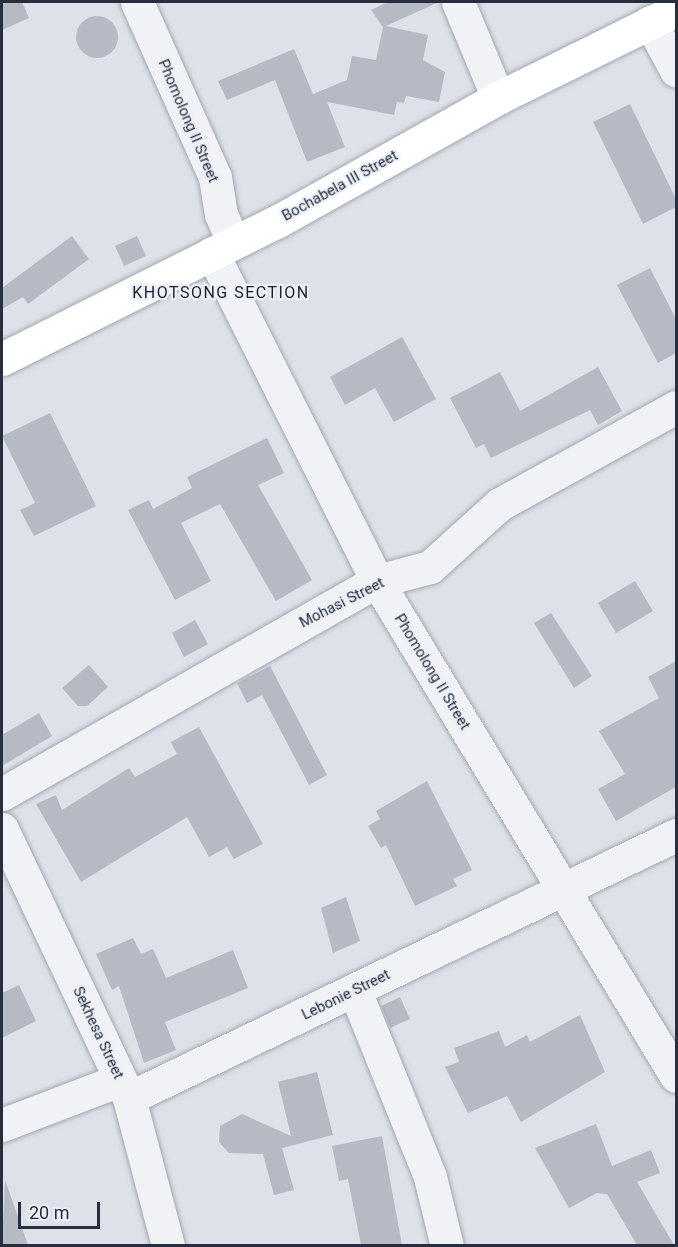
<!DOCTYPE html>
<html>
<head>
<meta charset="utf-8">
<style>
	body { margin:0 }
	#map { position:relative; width:678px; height:1247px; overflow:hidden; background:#dee1e8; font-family:Roboto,sans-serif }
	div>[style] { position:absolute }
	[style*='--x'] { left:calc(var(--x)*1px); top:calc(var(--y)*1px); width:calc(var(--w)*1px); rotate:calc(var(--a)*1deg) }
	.building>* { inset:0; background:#b5bac5 }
	.round { border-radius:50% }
	.roads { filter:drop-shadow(0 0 2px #a3a8b2) drop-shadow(0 0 2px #a3a8b2) }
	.street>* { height:33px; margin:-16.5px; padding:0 16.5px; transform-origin:16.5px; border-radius:16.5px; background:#f0f2f6 }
	.secondary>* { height:33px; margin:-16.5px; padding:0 16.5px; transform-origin:16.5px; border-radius:16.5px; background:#fff }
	span { translate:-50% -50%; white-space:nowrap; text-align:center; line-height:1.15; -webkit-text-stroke:4.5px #edf0f6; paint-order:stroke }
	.street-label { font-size:15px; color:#262e3f }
	.neighbourhood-label { font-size:16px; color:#192030; letter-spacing:1.5px }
	.frame { position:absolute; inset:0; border:3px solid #262e3f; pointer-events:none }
	.scale { position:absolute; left:18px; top:1202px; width:82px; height:27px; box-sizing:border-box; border:3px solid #262e3f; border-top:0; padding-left:8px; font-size:18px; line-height:21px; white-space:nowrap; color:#262e3f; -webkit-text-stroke:4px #edf0f6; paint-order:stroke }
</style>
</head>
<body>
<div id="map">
	<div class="building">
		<div style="clip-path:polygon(2px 2px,22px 2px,29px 18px,2px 30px)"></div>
		<div style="clip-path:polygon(388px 2px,439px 2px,386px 26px,428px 35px,423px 60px,445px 72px,439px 102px,406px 96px,404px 103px,397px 102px,394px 115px,327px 102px,345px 147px,307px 162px,275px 80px,227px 100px,218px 81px,294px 49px,313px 94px,347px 80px,352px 56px,376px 60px,383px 27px,371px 10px)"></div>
		<div class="round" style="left:76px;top:16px;width:42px;height:42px"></div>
		<div style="clip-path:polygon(630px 104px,676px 199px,676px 207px,643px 224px,593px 122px)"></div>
		<div style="clip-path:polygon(72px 236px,89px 259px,28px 304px,23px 297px,2px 309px,2px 288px)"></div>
		<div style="clip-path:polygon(137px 236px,146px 256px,124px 266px,115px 246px)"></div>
		<div style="clip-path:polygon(650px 268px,676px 319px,676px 353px,658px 363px,617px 285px)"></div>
		<div style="clip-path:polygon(402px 337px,436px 399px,394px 422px,375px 388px,345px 405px,330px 377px)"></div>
		<div style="clip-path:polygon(598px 367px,622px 411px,598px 425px,590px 410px,491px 458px,484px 444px,476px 448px,450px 398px,500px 372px,520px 411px)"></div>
		<div style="clip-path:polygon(50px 413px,96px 506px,34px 536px,20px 510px,35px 503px,2px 436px)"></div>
		<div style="clip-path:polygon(267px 438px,284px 473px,258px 485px,312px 580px,276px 601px,220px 504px,181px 523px,211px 581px,175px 600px,128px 510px,149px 500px,153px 509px,192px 488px,187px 477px)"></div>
		<div style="clip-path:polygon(635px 581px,653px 611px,616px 633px,598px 603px)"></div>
		<div style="clip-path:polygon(551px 613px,592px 676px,574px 688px,534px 623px)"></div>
		<div style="clip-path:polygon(195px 620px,208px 644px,184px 657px,172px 633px)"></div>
		<div style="clip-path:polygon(676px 661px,676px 787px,616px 821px,598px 789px,625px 774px,599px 731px,659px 698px,648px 677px)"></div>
		<div style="clip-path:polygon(89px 665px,108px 687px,87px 706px,78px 706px,62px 688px)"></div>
		<div style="clip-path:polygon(270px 666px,327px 775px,309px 785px,262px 695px,247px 703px,237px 683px)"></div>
		<div style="clip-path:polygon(39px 713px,52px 736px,2px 766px,2px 735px)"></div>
		<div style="clip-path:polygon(199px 727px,263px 844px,234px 859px,227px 847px,209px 857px,187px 817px,81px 882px,36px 804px,56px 795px,62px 810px,129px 768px,135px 777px,177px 754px,171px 742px)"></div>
		<div style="clip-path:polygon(427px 781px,472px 870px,453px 879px,457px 886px,415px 906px,386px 845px,381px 848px,368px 826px,380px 819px,376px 811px)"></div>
		<div style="clip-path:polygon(346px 897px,360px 941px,333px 953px,321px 908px)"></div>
		<div style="clip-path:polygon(133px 938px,141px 954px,153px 949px,166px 978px,233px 950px,248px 988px,165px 1022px,176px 1050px,144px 1063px,119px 986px,112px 990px,96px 954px)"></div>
		<div style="clip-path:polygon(19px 985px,36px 1021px,2px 1038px,2px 993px)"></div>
		<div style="clip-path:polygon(400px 997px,410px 1019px,390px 1028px,381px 1006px)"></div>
		<div style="clip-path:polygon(580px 1015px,605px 1072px,521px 1122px,507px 1096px,468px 1113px,445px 1067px,459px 1062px,454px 1048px,499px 1031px,505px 1047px,527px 1035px,530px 1042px)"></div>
		<div style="clip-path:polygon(317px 1072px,333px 1135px,282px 1148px,294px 1190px,274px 1195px,263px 1154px,229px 1153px,219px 1142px,220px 1126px,242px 1114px,291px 1136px,278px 1082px)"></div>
		<div style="clip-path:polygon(596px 1124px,612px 1166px,651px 1150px,660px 1173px,637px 1182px,674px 1245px,637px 1245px,607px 1194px,597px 1193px,569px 1208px,535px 1148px)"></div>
		<div style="clip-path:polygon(382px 1136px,402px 1245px,361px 1245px,348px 1179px,339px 1181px,332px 1146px)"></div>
		<div style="clip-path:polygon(5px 1180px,28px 1245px,2px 1245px)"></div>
	</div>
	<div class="roads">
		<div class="street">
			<div style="--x:137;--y:2;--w:192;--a:66"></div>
			<div style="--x:215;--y:177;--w:37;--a:81"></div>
			<div style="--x:221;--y:214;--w:30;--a:67"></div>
			<div style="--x:458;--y:2;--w:104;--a:67.4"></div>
			<div style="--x:650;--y:22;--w:55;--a:61.6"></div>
			<div style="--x:212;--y:253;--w:367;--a:63.3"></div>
			<div style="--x:377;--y:581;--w:578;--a:58.87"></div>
			<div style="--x:2;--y:794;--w:431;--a:-29.6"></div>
			<div style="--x:377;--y:581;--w:55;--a:-14.8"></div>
			<div style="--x:430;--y:567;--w:94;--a:-42"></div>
			<div style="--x:500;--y:504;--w:201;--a:-28.9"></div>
			<div style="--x:2;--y:829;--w:297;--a:64.7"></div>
			<div style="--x:129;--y:1098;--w:153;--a:75.2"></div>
			<div style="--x:355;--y:991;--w:201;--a:68"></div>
			<div style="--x:430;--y:1177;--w:71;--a:76.2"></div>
			<div style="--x:129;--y:1098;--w:607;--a:-25.68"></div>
			<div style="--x:2;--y:1125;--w:126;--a:-20.9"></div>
		</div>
		<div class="secondary">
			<div style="--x:2;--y:359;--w:309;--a:-26.6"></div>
			<div style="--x:278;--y:221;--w:252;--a:-29.2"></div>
			<div style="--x:498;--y:98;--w:199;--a:-26.3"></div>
		</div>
	</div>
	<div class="street-label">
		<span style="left:188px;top:121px;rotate:67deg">Phomolong II Street</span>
		<span style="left:340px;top:186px;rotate:-29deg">Bochabela III Street</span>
		<span style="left:342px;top:603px;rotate:-27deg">Mohasi Street</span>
		<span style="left:432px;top:672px;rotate:59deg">Phomolong II Street</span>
		<span style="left:346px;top:995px;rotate:-26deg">Lebonie Street</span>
		<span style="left:98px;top:1033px;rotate:65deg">Sekhesa Street</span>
	</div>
	<div class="neighbourhood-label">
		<span style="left:221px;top:293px">KHOTSONG SECTION</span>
	</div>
	<div class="frame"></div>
	<div class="scale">20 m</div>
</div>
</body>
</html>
